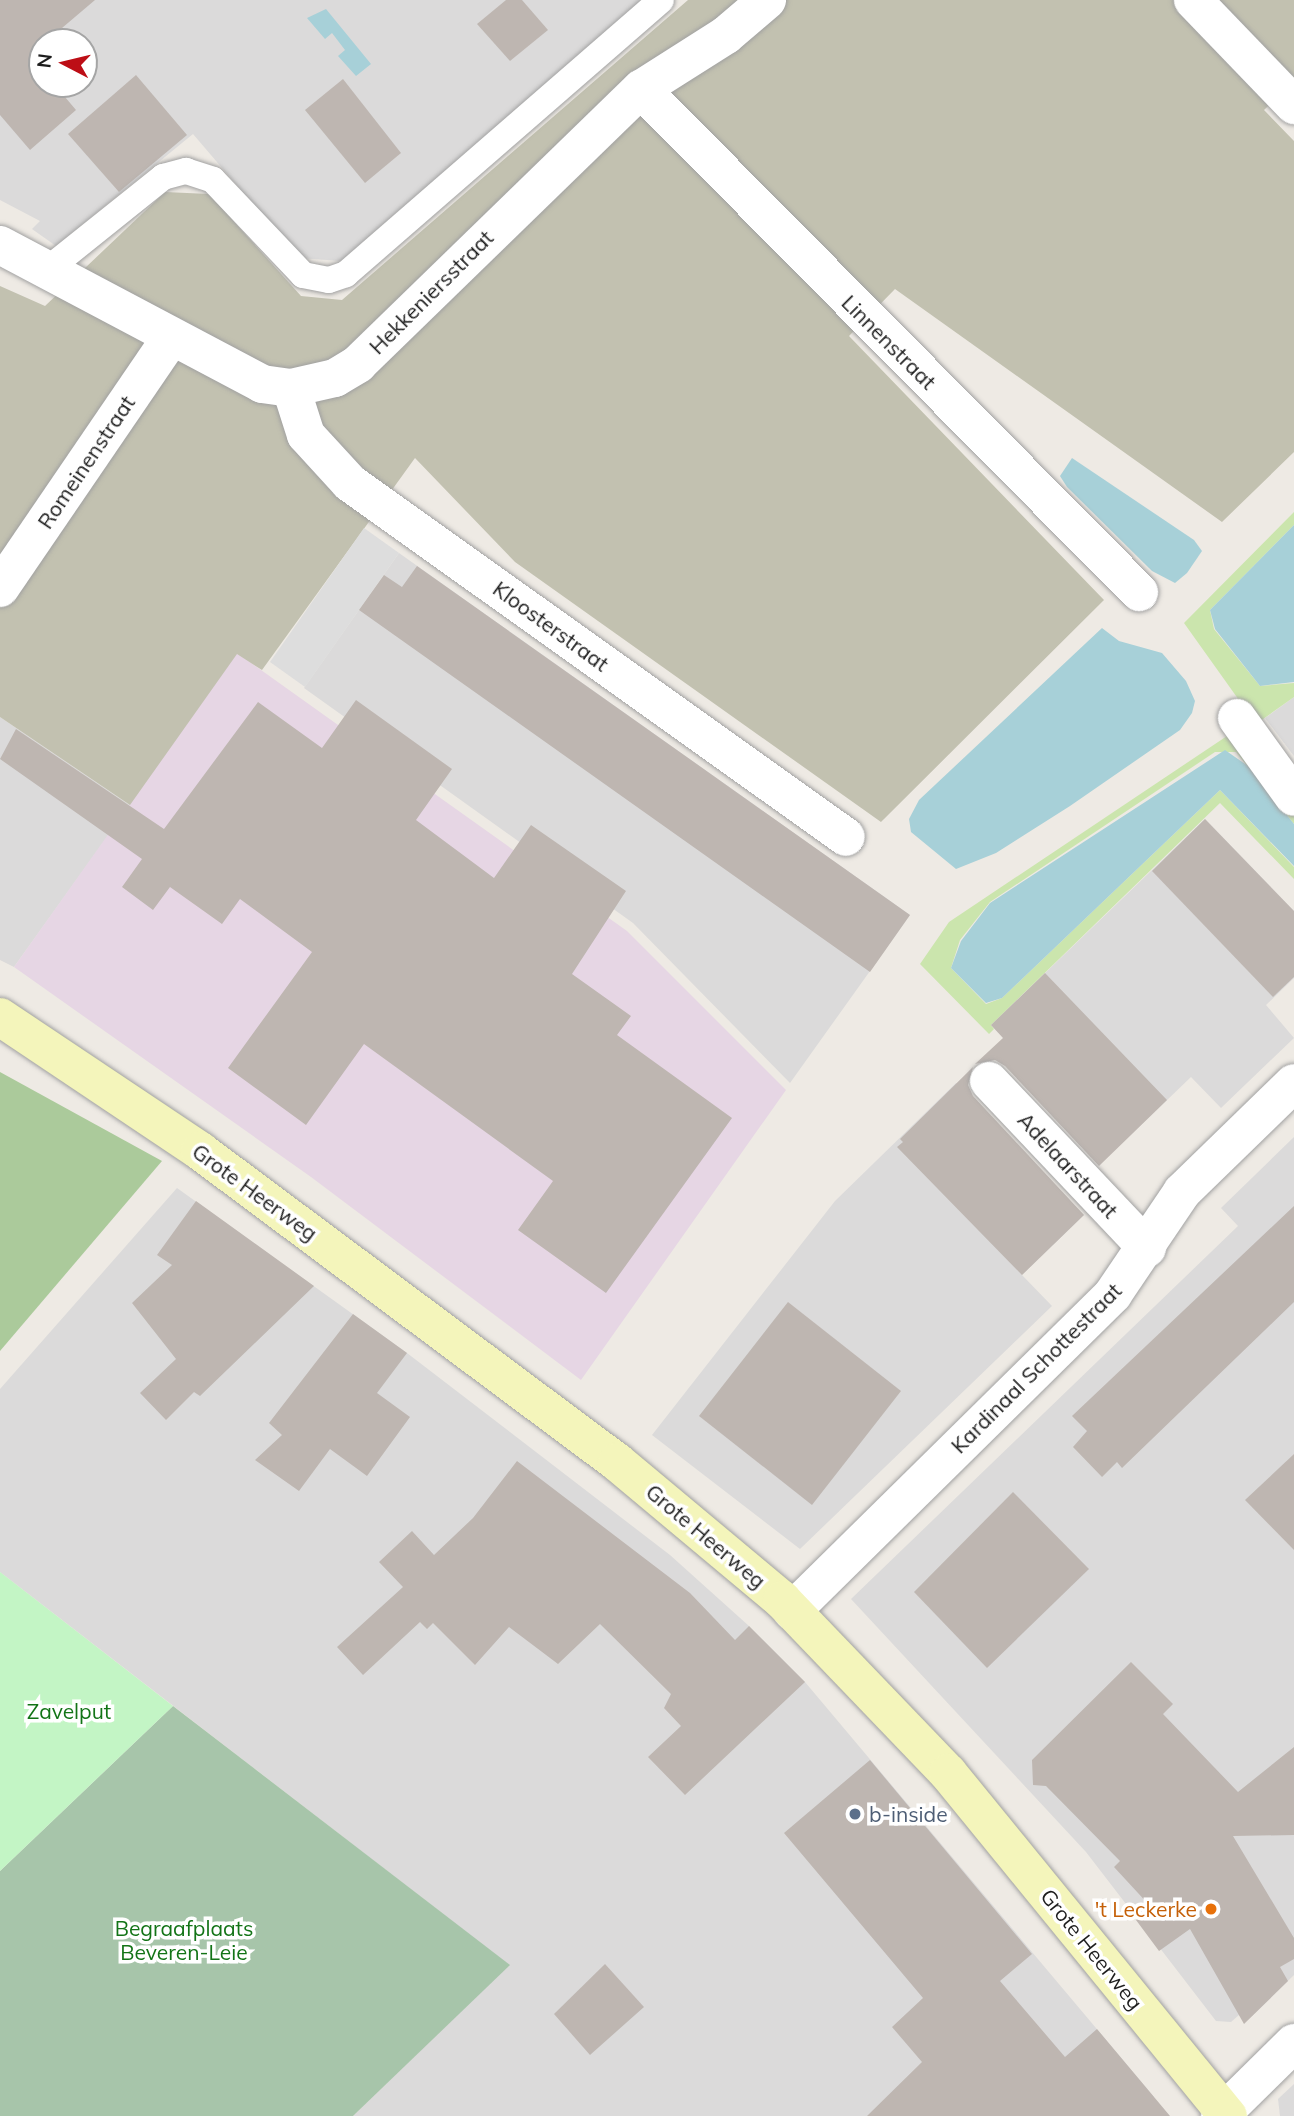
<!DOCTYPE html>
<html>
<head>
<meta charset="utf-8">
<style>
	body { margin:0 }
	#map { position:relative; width:1294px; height:2116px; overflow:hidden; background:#eeeae4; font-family:Mulish,sans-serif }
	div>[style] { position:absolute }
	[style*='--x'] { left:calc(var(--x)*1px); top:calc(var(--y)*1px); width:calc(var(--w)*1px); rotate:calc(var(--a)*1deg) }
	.residential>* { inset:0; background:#dbdada }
	.industrial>* { inset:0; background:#e6d6e4 }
	.construction>* { inset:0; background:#c2c1b0 }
	.grass>* { inset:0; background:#cbe5ad }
	.forest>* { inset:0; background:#abca9b }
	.cemetery>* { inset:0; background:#a7c5aa }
	.park>* { inset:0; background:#c3f5c5 }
	.parking>* { inset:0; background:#ddd }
	.water>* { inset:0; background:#a7d0d8 }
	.building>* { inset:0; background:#beb6b1 }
	.roads { filter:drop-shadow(0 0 2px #a1a1a1) drop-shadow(0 0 2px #a1a1a1) }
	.lane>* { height:26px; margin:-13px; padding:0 13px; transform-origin:13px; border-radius:13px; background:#fff }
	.street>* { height:38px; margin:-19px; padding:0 19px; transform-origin:19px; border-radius:19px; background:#fff }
	.secondary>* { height:38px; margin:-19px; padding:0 19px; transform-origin:19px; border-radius:19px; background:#f4f5bb }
	.dots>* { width:19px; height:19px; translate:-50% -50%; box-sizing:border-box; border:4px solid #fff; border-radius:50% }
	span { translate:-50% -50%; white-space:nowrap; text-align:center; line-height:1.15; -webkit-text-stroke:7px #fff; paint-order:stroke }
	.street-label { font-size:21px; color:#1d1d1d }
	.park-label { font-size:21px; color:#137417 }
	.service-label { font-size:21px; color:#4e5e75 }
	.left { translate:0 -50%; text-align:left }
	.food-label { font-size:21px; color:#c56008 }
	.right { translate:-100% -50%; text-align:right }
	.north { position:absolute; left:28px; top:28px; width:70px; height:70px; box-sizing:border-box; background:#fff; border:2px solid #a5a5a5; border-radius:50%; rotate:277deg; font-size:19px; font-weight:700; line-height:28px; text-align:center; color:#1d1d1d }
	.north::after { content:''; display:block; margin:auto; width:24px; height:32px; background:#bd0e16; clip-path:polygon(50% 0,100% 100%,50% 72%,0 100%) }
</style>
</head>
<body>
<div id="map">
	<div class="residential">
		<div style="clip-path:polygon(evenodd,0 0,642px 0,341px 261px,299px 258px,193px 134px,56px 246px,32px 229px,40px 221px,0 200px,0 0,42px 42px,84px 42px,84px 84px,42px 84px,42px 42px)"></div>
		<div style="clip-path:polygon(399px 553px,910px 915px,790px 1083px,633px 923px,304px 688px)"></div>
		<div style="clip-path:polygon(1294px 697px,1294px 756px,1265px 718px)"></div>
		<div style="clip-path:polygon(0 717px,130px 805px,14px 967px,0 960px)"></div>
		<div style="clip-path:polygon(1205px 819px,1294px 911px,1294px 978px,1266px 1005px,1294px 1038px,1221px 1108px,1191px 1077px,1113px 1152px,991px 1025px)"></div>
		<div style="clip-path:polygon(956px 1083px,1084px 1215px,1022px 1275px,1052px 1306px,800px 1549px,652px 1435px,835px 1201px)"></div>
		<div style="clip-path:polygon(1294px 1137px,1294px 1975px,1252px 2016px,1239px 2015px,1231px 2022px,1216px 2021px,1086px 1852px,851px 1599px,1238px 1226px,1221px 1208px)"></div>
		<div style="clip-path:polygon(177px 1188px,407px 1353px,670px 1555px,749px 1626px,805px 1682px,1154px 2097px,1152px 2116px,353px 2116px,509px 1965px,0 1572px,0 1389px)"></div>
		<div style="clip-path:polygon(1294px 2084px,1294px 2116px,1280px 2116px,1278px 2099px)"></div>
	</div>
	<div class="industrial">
		<div style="clip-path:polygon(237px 653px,627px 931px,786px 1090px,581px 1380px,311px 1177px,14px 967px)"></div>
	</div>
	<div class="construction">
		<div style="clip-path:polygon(688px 0,1294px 0,1294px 81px,1264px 110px,1294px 141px,1294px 452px,1222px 522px,895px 289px,849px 336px,1104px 600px,881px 822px,515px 562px,415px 458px,262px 670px,237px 654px,130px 805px,0 717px,0 286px,45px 306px,165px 192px,209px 194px,301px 296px,342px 300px)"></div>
	</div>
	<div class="grass">
		<div style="clip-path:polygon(1294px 512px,1294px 525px,1210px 610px,1214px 629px,1260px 686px,1294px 683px,1294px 697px,1256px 724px,1184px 623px)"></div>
		<div style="clip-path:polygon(1233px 732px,1294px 813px,1294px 824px,1236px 752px,1215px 752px,990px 902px,960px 940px,951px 968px,986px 1004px,1002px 998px,1220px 790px,1294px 867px,1294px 879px,1220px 803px,991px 1025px,994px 1029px,989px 1034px,920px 964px,949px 922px)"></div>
	</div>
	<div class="forest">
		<div style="clip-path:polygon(0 1072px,162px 1161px,0 1351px)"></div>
	</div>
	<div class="cemetery">
		<div style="clip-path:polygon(173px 1706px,510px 1965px,353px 2116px,0 2116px,0 1871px)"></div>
	</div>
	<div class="park">
		<div style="clip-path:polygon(0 1572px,173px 1706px,0 1871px)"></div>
	</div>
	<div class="parking">
		<div style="clip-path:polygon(364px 528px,399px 553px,305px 687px,270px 662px)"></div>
	</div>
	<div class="water">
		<div style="clip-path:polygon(326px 9px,371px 64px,356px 76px,338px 56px,345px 50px,332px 33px,325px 39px,307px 18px)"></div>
		<div style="clip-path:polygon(1072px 458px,1194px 540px,1202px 551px,1187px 573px,1175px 583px,1152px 571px,1067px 487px,1060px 476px)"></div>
		<div style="clip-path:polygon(1294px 525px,1294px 682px,1260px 686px,1215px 629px,1210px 610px)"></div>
		<div style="clip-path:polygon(1102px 628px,1119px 641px,1162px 653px,1186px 681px,1195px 701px,1192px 713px,1180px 730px,1070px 806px,996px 853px,956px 869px,911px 832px,909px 819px,919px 800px)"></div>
		<div style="clip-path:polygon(1225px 750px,1248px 766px,1294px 824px,1294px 866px,1220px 790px,1002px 998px,986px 1003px,951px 968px,961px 941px,990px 903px)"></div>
	</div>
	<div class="building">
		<div style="clip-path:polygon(0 0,95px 0,29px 56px,42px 71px,42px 84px,54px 84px,76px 110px,30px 150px,0 115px)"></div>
		<div style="clip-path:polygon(506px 0,522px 0,548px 30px,510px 61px,477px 24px)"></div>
		<div style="clip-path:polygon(136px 75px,187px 135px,119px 192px,68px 134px)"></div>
		<div style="clip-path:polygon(343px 79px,401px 153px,365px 183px,305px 110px)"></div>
		<div style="clip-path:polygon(417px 566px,910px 915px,870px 972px,359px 610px,384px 575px,402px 587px)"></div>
		<div style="clip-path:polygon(356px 700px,452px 769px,416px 820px,494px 878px,531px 825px,626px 891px,572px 974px,631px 1016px,617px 1035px,732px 1118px,606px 1293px,518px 1230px,553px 1181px,364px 1044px,306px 1125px,228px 1068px,312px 952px,240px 899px,222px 924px,170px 887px,153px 910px,122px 887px,142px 859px,0 759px,16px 729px,164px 829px,258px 702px,322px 748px)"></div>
		<div style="clip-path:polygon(1205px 819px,1294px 911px,1294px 977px,1273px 997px,1152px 871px)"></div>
		<div style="clip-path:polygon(1045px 973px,1167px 1100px,1099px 1166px,1005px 1066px,995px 1060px,975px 1064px,1003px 1038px,991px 1025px)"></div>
		<div style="clip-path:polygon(973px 1067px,968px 1085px,973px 1096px,1084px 1215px,1022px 1275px,897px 1147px,903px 1142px,900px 1139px)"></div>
		<div style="clip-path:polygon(196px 1201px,314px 1286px,200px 1396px,194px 1392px,166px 1420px,140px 1393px,176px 1359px,132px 1303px,172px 1265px,157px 1255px)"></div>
		<div style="clip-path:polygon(1294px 1206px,1294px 1302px,1122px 1468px,1117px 1462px,1102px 1477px,1073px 1447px,1087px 1431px,1072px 1416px)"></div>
		<div style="clip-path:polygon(788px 1302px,901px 1391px,812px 1505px,699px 1416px)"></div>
		<div style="clip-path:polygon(353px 1314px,407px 1353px,377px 1393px,410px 1417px,367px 1476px,330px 1449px,299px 1491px,255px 1460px,282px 1435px,269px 1423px)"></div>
		<div style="clip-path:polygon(1294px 1454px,1294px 1550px,1245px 1500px)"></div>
		<div style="clip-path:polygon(517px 1461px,690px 1593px,735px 1640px,749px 1626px,805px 1682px,685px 1795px,648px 1757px,681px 1726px,664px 1708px,671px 1694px,600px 1624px,558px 1664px,509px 1627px,475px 1665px,433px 1623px,427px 1629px,420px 1622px,363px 1675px,337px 1647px,403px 1587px,379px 1562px,412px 1531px,434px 1555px,473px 1518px)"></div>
		<div style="clip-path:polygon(1013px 1492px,1089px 1569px,987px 1668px,914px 1592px)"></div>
		<div style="clip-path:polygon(1131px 1662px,1173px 1704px,1163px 1714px,1238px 1792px,1294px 1747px,1294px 1835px,1233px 1836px,1294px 1938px,1294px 1959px,1280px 1967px,1288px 1981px,1244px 2024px,1190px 1929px,1159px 1951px,1136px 1920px,1150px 1906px,1114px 1867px,1120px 1861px,1046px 1786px,1033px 1785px,1032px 1760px)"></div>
		<div style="clip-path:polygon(870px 1760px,1032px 1954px,1000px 1981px,1065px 2057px,1097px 2029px,1170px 2116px,867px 2116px,922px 2062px,892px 2027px,923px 1998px,784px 1833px)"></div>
		<div style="clip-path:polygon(605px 1964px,644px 2007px,590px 2055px,554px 2014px)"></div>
	</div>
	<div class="roads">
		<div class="lane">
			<div style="--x:47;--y:270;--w:149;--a:-38.7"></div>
			<div style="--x:163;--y:177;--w:24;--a:-15"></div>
			<div style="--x:186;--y:171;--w:28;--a:18"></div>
			<div style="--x:213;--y:180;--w:131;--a:46.5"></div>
			<div style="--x:303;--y:275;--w:26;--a:11"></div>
			<div style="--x:329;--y:280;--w:18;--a:-19"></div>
			<div style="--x:346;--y:274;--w:417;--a:-41"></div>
		</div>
		<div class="street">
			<div style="--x:1193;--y:0;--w:146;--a:46.1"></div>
			<div style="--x:641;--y:89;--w:708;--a:45.29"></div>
			<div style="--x:0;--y:245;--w:297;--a:27.9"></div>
			<div style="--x:262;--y:384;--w:29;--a:8"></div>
			<div style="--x:291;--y:388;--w:45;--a:-12.8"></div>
			<div style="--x:335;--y:378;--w:27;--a:-31"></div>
			<div style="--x:358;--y:364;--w:395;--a:-44.2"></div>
			<div style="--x:641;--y:89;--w:101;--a:-32.4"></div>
			<div style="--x:726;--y:35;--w:54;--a:-40.5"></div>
			<div style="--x:291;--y:388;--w:49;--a:72.3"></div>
			<div style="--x:306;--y:435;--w:65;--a:47.5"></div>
			<div style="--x:350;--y:483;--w:609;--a:35.52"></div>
			<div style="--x:0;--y:588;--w:304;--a:-55.7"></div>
			<div style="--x:1237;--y:718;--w:97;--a:54.2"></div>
			<div style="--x:989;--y:1081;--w:230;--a:46.6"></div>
			<div style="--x:792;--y:1611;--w:451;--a:-44.6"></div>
			<div style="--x:1113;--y:1294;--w:123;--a:-55.9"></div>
			<div style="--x:1182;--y:1192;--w:156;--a:-44.2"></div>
			<div style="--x:1220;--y:2116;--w:104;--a:-44.6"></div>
		</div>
		<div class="secondary">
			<div style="--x:0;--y:1017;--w:241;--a:33.8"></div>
			<div style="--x:200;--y:1151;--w:520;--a:36.72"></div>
			<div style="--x:617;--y:1462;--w:215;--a:39.9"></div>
			<div style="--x:782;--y:1600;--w:240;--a:46.2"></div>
			<div style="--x:948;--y:1773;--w:443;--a:50.8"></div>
		</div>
	</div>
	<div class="dots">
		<div style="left:855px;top:1814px;background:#5c6f8a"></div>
		<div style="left:1211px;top:1909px;background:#e8710a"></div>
	</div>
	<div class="street-label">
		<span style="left:431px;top:292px;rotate:-45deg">Hekkeniersstraat</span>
		<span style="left:889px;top:342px;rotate:45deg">Linnenstraat</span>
		<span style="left:86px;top:462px;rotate:-56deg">Romeinenstraat</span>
		<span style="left:551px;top:626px;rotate:36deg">Kloosterstraat</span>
		<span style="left:1068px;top:1165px;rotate:47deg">Adelaarstraat</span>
		<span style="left:255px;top:1192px;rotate:36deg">Grote Heerweg</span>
		<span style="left:1036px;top:1368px;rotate:-45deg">Kardinaal Schottestraat</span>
		<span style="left:706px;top:1536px;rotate:40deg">Grote Heerweg</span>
		<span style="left:1092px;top:1949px;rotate:51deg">Grote Heerweg</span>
	</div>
	<div class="park-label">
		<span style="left:69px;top:1711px">Zavelput</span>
		<span style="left:184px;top:1940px">Begraafplaats<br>Beveren-Leie</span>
	</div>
	<div class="service-label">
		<span class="left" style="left:869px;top:1814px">b-inside</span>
	</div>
	<div class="food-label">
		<span class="right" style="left:1197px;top:1909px">'t Leckerke</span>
	</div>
	<div class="north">N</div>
</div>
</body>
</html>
